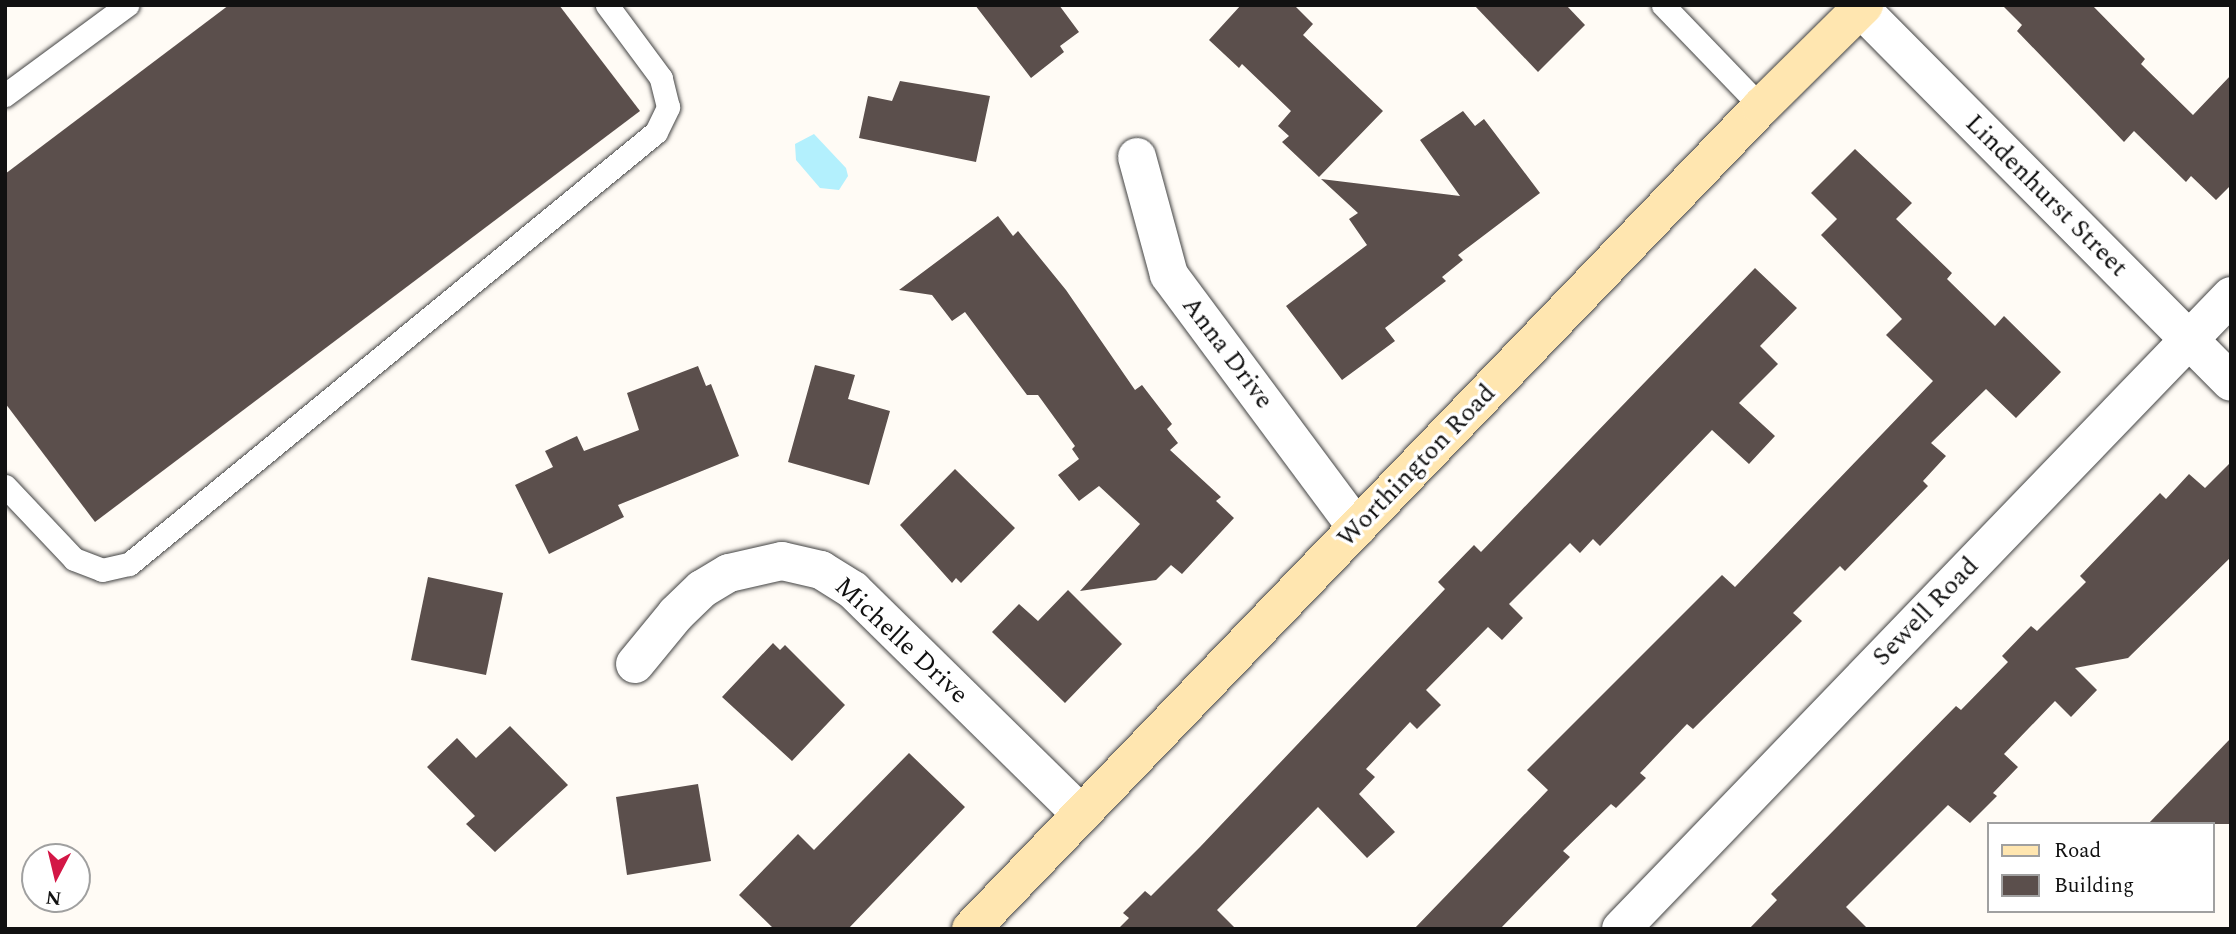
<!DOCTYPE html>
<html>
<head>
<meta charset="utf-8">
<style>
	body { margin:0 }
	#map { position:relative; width:2236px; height:934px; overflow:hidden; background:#fffbf5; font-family:Spectral,serif }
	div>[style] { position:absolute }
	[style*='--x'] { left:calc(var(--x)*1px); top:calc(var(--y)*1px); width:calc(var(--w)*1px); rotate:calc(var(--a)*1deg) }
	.water>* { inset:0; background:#b3f0fd }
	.building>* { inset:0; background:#5b4f4c }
	.roads { filter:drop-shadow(0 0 2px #444) drop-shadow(0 0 2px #444) }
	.lane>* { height:23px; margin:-11.5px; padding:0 11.5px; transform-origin:11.5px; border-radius:11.5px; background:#fff }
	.street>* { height:38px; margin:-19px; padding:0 19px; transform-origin:19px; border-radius:19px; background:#fff }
	.secondary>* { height:38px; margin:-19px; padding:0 19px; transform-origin:19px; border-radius:19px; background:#ffe6b0 }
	span { translate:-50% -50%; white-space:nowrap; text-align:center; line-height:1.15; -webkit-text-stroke:7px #fff; paint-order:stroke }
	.street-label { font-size:26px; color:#111 }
	.frame { position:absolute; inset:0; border:7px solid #111; pointer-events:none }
	.legend { position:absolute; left:1987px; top:822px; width:228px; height:91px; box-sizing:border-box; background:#fff; border:2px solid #a0a0a0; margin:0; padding:9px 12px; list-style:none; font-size:21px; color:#111 }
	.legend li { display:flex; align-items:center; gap:14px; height:35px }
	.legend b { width:35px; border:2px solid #a0a0a0 }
	.north { position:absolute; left:21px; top:843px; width:70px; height:70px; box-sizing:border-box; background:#fff; border:2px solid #a0a0a0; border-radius:50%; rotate:187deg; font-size:19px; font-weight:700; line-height:28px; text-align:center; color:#111 }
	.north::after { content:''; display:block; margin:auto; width:24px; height:32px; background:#d31746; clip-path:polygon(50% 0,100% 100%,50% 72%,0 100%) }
</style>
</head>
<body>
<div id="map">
	<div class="water">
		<div style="clip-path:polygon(814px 134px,846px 168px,848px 176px,839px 190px,820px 188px,796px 160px,795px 144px)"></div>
	</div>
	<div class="building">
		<div style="clip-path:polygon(229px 5px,559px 5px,640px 111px,95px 522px,5px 403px,5px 174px)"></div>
		<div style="clip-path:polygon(975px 5px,1059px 5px,1079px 32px,1060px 46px,1064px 52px,1031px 78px)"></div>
		<div style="clip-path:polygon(1241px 5px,1294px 5px,1313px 24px,1303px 35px,1383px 111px,1319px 177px,1282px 142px,1289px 136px,1278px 126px,1291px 111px,1242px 64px,1239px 68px,1209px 40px)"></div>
		<div style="clip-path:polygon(1474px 5px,1566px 5px,1585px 25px,1538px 72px)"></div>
		<div style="clip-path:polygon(2002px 5px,2092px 5px,2145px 59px,2141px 64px,2193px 115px,2231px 75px,2231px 185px,2216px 200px,2191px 176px,2186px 182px,2134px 131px,2124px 142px,2017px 31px,2022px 25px)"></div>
		<div style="clip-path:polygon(900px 81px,990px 96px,976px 162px,859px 138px,868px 96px,892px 101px)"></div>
		<div style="clip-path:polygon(1463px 111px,1475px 126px,1484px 119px,1540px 193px,1458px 255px,1463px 260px,1442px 277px,1446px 281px,1385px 328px,1395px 341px,1342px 380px,1286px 306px,1367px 245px,1349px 219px,1358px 213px,1321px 179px,1460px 196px,1420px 140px)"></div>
		<div style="clip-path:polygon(1855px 149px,1912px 203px,1896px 219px,1952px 273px,1947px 279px,1995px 326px,2004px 316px,2061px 372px,2016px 418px,1986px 389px,1931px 443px,1946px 456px,1923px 481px,1928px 486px,1845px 571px,1840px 566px,1793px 613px,1802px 621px,1693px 729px,1687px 724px,1640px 773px,1646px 778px,1616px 808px,1611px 804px,1563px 851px,1570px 857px,1500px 929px,1414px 929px,1548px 790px,1527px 770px,1722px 575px,1735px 587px,1933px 381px,1886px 335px,1902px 319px,1821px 235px,1837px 219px,1811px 193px)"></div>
		<div style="clip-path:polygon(998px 216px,1013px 236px,1018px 231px,1066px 290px,1135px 390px,1142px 385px,1172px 424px,1167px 429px,1178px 443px,1170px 450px,1221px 497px,1216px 501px,1234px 518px,1182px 574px,1171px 565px,1156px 580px,1080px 591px,1140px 524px,1099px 486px,1079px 501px,1058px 475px,1079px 459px,1072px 449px,1075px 446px,1038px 395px,1027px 395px,965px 312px,952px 321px,932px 295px,899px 290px)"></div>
		<div style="clip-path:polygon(1755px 268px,1797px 308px,1760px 346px,1778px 364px,1739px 403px,1775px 436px,1749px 464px,1712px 430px,1600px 546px,1593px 539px,1580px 553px,1570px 543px,1509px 604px,1523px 618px,1502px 640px,1488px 627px,1426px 690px,1441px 705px,1417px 729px,1410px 722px,1366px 769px,1375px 777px,1359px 794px,1395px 832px,1367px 858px,1318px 807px,1217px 910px,1236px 929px,1118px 929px,1129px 918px,1123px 913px,1145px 891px,1151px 896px,1200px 847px,1445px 589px,1438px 582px,1474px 545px,1481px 552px)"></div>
		<div style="clip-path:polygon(815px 365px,855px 375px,848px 399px,890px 411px,869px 485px,788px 462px)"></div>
		<div style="clip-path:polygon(698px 366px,706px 386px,711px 384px,739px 456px,618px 505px,624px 517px,549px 554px,515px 485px,553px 467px,545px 451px,577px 436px,584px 451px,639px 430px,627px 393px)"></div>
		<div style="clip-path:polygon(2231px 462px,2231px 557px,2128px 658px,2075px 668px,2097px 690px,2071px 717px,2055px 701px,2004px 754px,2018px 767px,1993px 793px,1997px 796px,1970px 823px,1948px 805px,1846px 907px,1868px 929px,1749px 929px,1777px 900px,1771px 894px,1956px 706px,1961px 710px,2008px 662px,2002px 656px,2031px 626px,2037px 631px,2086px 582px,2080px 576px,2160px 493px,2166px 499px,2189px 474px,2205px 488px)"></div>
		<div style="clip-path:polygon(955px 469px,1015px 528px,961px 583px,956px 578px,952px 583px,900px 525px)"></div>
		<div style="clip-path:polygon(428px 577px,503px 593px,486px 675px,411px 660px)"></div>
		<div style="clip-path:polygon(1068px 590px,1122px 644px,1065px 703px,992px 632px,1019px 604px,1038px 621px)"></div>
		<div style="clip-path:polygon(773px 643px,780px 650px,785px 645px,845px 705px,792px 761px,722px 697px)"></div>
		<div style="clip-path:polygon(510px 726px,568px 785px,495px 852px,466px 824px,475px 816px,427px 767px,457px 738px,476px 758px)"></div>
		<div style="clip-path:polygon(2231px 738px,2231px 824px,2148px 824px)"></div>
		<div style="clip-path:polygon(909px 753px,965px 807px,848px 929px,774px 929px,739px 895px,798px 834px,814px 850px)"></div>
		<div style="clip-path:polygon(698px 784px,711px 861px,627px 875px,616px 797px)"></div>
	</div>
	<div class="roads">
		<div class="lane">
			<div style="--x:1663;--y:5;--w:141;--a:46.1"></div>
			<div style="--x:5;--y:95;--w:152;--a:-36.4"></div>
			<div style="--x:5;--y:486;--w:100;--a:46.6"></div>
			<div style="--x:74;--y:559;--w:30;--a:21"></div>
			<div style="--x:102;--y:570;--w:28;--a:-13"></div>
			<div style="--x:129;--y:564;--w:681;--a:-39.34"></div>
			<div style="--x:656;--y:132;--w:28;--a:-64"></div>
			<div style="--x:668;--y:107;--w:30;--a:-104"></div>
			<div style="--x:661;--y:78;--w:91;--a:-126.5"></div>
		</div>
		<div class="street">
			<div style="--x:1861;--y:9;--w:525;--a:45.23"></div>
			<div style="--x:1137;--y:157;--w:122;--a:74.8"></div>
			<div style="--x:1169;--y:275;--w:315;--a:53.4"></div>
			<div style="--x:635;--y:664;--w:65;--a:-50.6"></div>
			<div style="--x:676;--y:614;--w:36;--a:-44"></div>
			<div style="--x:702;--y:589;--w:31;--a:-31"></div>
			<div style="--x:729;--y:573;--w:54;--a:-12.8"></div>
			<div style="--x:782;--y:561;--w:40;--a:13"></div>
			<div style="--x:821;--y:570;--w:38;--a:32"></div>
			<div style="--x:853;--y:590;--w:320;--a:44.5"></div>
			<div style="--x:1621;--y:929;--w:879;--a:-46.06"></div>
		</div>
		<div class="secondary">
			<div style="--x:971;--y:929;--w:1140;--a:-46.14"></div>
			<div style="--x:1761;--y:107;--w:145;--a:-44.7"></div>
		</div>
	</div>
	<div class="street-label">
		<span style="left:2046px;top:196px;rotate:45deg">Lindenhurst Street</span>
		<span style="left:1227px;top:353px;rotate:53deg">Anna Drive</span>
		<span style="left:1417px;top:466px;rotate:-46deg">Worthington Road</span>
		<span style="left:1926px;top:612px;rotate:-46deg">Sewell Road</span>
		<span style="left:901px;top:641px;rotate:43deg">Michelle Drive</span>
	</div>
	<div class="frame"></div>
	<ul class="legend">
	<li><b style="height:9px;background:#ffe6b0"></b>Road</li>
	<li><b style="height:19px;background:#5b4f4c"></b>Building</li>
	</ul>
	<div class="north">N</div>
</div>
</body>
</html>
